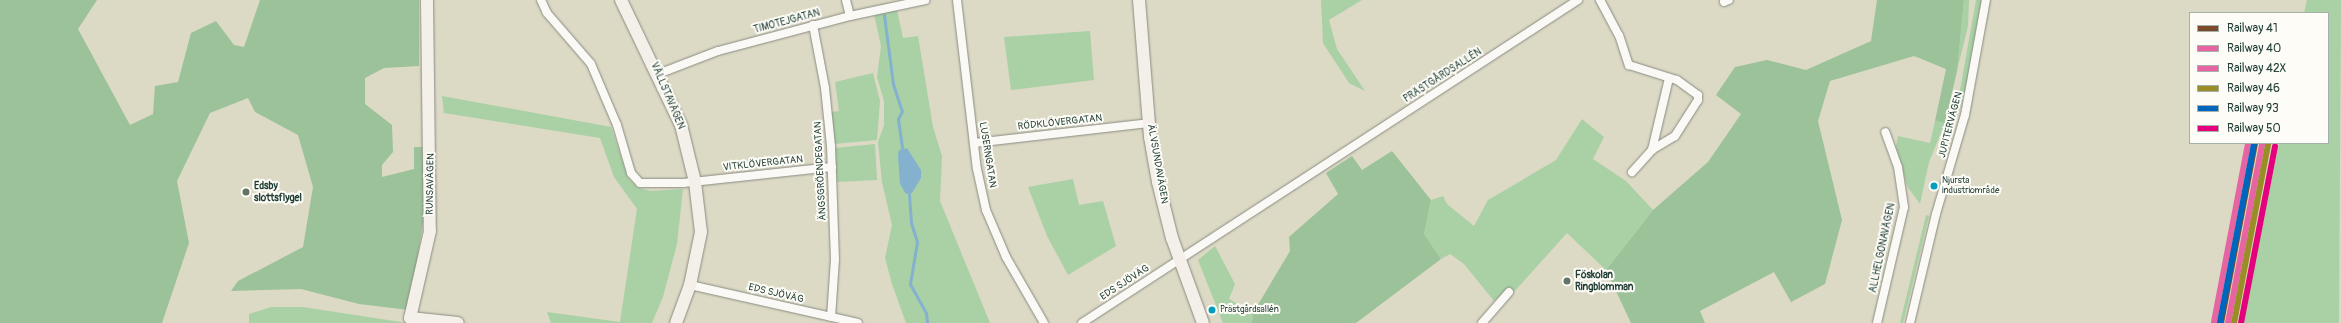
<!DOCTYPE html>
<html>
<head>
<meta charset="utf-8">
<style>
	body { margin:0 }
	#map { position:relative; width:2341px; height:323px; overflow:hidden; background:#dcd9c5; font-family:Pangolin,sans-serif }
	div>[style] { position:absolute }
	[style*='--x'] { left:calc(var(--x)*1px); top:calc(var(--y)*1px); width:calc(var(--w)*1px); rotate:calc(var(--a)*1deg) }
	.green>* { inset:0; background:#a9d1a5 }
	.forest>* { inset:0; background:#9cc29a }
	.water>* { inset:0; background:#84b2ce }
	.stream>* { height:3px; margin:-1.5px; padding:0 1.5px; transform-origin:1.5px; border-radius:1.5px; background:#84b2ce }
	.roads { filter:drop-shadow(0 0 1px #898c81) drop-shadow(0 0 1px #898c81) }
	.street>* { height:8px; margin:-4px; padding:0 4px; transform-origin:4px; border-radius:4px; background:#faf9f6 }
	.secondary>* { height:12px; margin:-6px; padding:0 6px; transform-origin:6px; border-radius:6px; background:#f4f0e9 }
	.rail-1>* { height:6px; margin:-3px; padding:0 3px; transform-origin:3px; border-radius:3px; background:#7a4b2a }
	.rail-2>* { height:6px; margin:-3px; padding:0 3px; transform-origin:3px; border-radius:3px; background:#e664a1 }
	.rail-3>* { height:6px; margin:-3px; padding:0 3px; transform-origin:3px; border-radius:3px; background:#e664a1 }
	.rail-4>* { height:6px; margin:-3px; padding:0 3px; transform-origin:3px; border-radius:3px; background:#9a8d27 }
	.rail-5>* { height:6px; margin:-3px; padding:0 3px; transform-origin:3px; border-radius:3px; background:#0065bd }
	.rail-6>* { height:6px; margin:-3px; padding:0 3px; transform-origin:3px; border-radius:3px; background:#e5007d }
	.dots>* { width:11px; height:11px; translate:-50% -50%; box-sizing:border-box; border:2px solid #fdfcf7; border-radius:50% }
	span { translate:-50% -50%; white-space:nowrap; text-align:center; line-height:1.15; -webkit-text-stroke:4px #fdfcf7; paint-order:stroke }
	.bus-label { font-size:9px; color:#1f3d34 }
	.left { translate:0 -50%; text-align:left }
	.street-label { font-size:10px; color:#1f3d34 }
	.poi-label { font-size:10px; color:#1f3d34; font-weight:700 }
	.legend { position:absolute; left:2189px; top:12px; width:140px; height:132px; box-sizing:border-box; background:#fdfcf7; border:1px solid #a4b0a9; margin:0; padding:5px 7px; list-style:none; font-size:12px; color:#1f3d34 }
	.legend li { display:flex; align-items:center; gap:8px; height:20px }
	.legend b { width:20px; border:1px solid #a4b0a9 }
</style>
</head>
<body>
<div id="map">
	<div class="green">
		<div style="clip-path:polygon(1321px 0,1362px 0,1329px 20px,1337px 49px,1365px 91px,1349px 83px,1323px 43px)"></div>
		<div style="clip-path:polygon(1964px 0,1969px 0,1968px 26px,1957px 71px)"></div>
		<div style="clip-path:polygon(1976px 0,1982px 0,1977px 32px,1965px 92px,1945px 153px,1943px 151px,1960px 90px)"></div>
		<div style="clip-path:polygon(2307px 0,2341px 0,2339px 323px,2243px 323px,2279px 143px,2328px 143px,2328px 13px,2304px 13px)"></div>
		<div style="clip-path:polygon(897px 10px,903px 38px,918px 36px,933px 127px,942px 156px,940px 201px,990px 323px,906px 323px,892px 284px,885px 258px,892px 225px,882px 182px,878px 142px,884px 125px,884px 101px,877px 77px,881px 46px,874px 14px)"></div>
		<div style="clip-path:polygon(1090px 31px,1094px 80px,1011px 90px,1004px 37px)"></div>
		<div style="clip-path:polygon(873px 73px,880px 101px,877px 140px,834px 144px,831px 112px,839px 111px,835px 82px)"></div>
		<div style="clip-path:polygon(442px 96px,611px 127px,628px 178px,637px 187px,650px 191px,683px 189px,677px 244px,663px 297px,652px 323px,551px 323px,547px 312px,620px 322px,637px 209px,614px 177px,600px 138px,444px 113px)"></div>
		<div style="clip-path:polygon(1582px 119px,1604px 137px,1593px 159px,1626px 181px,1653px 210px,1606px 270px,1567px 233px,1513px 293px,1508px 288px,1494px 301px,1464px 264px,1450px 254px,1441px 259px,1424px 234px,1431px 200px,1443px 196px,1447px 204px,1474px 226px,1488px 200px,1556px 160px)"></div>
		<div style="clip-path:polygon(1935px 121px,1945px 123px,1929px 162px,1920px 204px,1907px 186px,1896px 146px,1898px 136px,1930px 143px)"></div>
		<div style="clip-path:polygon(875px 144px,877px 180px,837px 182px,834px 148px)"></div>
		<div style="clip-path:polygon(1073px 179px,1079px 205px,1103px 201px,1116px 246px,1068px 275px,1047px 236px,1028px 187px)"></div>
		<div style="clip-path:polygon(1926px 215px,1929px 216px,1903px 323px,1900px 323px)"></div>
		<div style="clip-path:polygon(1215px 246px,1235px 284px,1229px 299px,1253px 313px,1252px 323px,1223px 323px,1198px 260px)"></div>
		<div style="clip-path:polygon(271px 307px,303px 307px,407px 323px,249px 323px,249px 314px)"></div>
	</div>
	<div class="forest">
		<div style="clip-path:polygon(0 0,97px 0,78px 29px,130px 125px,153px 114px,155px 86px,178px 82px,191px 33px,216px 21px,234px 45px,244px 47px,260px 0,419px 0,419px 66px,384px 68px,365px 78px,365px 104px,392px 125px,393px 152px,382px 165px,382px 177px,414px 169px,414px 147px,423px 147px,424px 217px,409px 310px,359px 304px,301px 289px,231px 291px,238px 281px,303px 247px,313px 187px,298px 135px,255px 112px,248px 98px,210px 113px,177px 181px,189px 243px,162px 323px,0 323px)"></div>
		<div style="clip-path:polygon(1877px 0,1964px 0,1957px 71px,1945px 123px,1935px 121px,1946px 69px,1914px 56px,1830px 81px,1818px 121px,1842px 220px,1825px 284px,1791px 302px,1774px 272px,1700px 311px,1705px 323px,1631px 323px,1606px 270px,1653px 210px,1708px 162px,1741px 114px,1716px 95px,1735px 67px,1767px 60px,1806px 70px,1871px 41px)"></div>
		<div style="clip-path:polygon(1392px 151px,1431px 200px,1424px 234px,1441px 259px,1356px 323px,1252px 323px,1253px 313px,1290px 251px,1289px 237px,1338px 194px,1326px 173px,1352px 156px,1362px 170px)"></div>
	</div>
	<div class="water">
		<div style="clip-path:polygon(907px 148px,921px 170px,921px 178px,912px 193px,906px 194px,900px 184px,898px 156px,899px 150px)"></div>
	</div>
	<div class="stream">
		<div style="--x:884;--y:15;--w:70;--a:82.6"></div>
		<div style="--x:893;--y:84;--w:28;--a:72"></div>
		<div style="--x:902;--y:111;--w:9;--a:117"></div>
		<div style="--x:898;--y:119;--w:30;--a:82"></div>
		<div style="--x:909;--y:194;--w:29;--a:86"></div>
		<div style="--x:911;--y:223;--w:20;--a:72"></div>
		<div style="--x:917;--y:242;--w:43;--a:99.5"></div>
		<div style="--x:910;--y:284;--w:33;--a:61"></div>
		<div style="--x:926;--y:313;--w:10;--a:84"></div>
	</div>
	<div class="roads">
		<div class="street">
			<div style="--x:541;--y:0;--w:14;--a:65"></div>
			<div style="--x:547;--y:13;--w:67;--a:49.2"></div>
			<div style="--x:591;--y:64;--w:66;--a:66.9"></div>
			<div style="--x:617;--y:125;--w:50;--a:73.7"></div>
			<div style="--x:631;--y:173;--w:13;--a:48"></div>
			<div style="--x:640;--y:183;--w:43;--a:0"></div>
			<div style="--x:683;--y:183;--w:150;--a:-6.1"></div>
			<div style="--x:846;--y:0;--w:16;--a:76"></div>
			<div style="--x:957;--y:0;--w:170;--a:83.3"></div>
			<div style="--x:977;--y:169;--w:42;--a:77.6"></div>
			<div style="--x:986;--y:210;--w:51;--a:66.9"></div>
			<div style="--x:1006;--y:257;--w:76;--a:60.1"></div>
			<div style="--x:1600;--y:0;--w:40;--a:62"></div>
			<div style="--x:1619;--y:35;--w:32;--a:72"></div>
			<div style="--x:1629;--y:65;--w:50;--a:17.4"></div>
			<div style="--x:1677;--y:80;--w:26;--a:36"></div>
			<div style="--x:1698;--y:95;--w:5;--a:90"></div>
			<div style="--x:1698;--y:100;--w:43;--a:122.6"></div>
			<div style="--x:1675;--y:136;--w:27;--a:149"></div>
			<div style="--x:1652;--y:150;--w:30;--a:132"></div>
			<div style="--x:1724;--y:2;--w:5;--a:-22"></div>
			<div style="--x:813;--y:25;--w:64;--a:79.2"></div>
			<div style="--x:825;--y:88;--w:58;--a:84.1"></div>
			<div style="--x:831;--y:146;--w:113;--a:88"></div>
			<div style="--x:835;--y:259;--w:58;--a:93.9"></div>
			<div style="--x:658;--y:74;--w:64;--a:-21"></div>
			<div style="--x:718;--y:51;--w:137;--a:-14.9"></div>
			<div style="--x:850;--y:16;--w:77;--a:-12"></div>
			<div style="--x:974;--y:143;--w:176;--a:-6.5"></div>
			<div style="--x:1652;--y:150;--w:74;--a:-76.7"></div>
			<div style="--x:690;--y:285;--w:172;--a:12.7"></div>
			<div style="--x:1082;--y:323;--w:592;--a:-33.07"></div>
			<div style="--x:1482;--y:323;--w:41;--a:-48.9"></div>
			<div style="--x:1877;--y:323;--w:119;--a:-76.9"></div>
			<div style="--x:1904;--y:207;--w:40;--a:-98.5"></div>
			<div style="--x:1898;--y:167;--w:37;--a:-110"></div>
			<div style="--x:1910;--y:323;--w:112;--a:-76.6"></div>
			<div style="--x:1936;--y:214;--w:103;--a:-73.7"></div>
			<div style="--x:1965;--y:115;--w:117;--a:-79.7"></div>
		</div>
		<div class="secondary">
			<div style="--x:427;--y:0;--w:231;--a:89.3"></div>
			<div style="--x:430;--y:231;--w:89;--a:102.9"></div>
			<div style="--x:410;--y:318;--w:48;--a:5.9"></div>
			<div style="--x:621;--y:0;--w:139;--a:64.4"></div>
			<div style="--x:681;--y:125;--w:59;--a:76.2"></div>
			<div style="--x:695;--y:182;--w:50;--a:83.2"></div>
			<div style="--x:701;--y:232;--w:54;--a:101.7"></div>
			<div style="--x:690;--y:285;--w:40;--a:110.2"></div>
			<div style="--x:1139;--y:0;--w:137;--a:85.4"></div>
			<div style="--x:1150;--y:137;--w:46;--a:79.9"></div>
			<div style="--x:1158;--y:182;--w:58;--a:76"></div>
			<div style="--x:1172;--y:238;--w:90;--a:70"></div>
		</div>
	</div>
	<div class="rail-1">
		<div style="--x:2221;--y:323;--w:183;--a:-79.3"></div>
	</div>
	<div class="rail-2">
		<div style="--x:2228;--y:323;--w:182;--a:-79.2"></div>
	</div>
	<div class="rail-3">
		<div style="--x:2214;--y:322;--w:182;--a:-79.2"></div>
	</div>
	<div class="rail-4">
		<div style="--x:2234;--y:323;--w:182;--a:-79.2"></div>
	</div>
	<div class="rail-5">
		<div style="--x:2220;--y:322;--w:182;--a:-79.2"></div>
	</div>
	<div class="rail-6">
		<div style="--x:2241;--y:323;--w:180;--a:-79.1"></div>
	</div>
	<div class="dots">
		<div style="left:1934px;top:186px;background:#039ebf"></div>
		<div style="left:246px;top:192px;background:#617467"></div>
		<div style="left:1567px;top:281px;background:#617467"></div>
		<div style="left:1212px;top:310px;background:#039ebf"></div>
	</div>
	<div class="bus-label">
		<span class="left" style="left:1942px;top:186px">Njursta<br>industriområde</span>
		<span class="left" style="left:1220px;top:310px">Prästgårdsallén</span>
	</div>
	<div class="street-label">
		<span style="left:787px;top:22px;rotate:-15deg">TIMOTEJGATAN</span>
		<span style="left:1443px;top:76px;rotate:-33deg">PRÄSTGÅRDSALLÉN</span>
		<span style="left:667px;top:96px;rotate:67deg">VÄLLSTAVÄGEN</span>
		<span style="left:1060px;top:123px;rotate:-6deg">RÖDKLÖVERGATAN</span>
		<span style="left:1951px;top:125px;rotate:-75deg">JUPITERVÄGEN</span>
		<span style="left:987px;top:155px;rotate:81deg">LUSERNGATAN</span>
		<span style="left:763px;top:164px;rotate:-6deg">VITKLÖVERGATAN</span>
		<span style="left:1157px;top:164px;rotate:80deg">ÄLVSUNDAVÄGEN</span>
		<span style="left:821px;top:171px;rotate:-93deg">ÄNGSGRÖENDEGATAN</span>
		<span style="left:431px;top:184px;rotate:-89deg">RUNSAVÄGEN</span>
		<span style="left:1883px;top:248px;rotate:-78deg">ALLHELGONAVÄGEN</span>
		<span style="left:1125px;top:283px;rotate:-33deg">EDS SJÖVÄG</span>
		<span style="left:776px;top:294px;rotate:13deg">EDS SJÖVÄG</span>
	</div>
	<div class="poi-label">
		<span class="left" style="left:254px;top:192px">Edsby<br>slottsflygel</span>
		<span class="left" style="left:1575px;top:281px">Föskolan<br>Ringblomman</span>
	</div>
	<ul class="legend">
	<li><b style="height:5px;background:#7a4b2a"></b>Railway 41</li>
	<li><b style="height:5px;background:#e664a1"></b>Railway 40</li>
	<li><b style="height:5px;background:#e664a1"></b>Railway 42X</li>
	<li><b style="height:5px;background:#9a8d27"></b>Railway 46</li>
	<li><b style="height:5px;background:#0065bd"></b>Railway 93</li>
	<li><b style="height:5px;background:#e5007d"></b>Railway 50</li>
	</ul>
</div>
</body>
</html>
